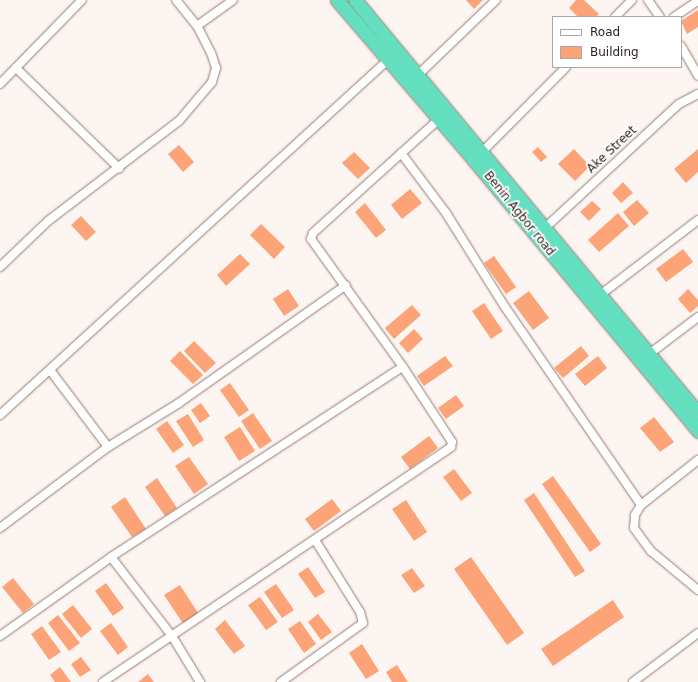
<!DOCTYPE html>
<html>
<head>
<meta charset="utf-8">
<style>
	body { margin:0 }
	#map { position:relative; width:698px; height:682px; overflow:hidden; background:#fcf5f2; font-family:"DejaVu Sans",sans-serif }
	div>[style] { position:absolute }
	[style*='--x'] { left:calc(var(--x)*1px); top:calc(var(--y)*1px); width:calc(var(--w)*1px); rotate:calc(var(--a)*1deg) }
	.building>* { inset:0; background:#fca478 }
	.roads { filter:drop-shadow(0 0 1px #957a6d) drop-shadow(0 0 1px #957a6d) }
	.minor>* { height:8px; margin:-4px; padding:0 4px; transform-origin:4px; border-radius:4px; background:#fff }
	.trunk>* { height:13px; margin:-6.5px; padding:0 6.5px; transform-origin:6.5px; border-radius:6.5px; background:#64e0c0 }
	span { translate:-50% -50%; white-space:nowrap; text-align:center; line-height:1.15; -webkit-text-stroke:3.5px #fff; paint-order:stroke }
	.street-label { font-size:12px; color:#2f231e }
	.legend { position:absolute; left:552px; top:16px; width:130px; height:52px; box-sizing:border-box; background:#fff; border:1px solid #aca7a5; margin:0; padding:5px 7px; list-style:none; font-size:12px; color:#2f231e }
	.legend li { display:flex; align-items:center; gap:8px; height:20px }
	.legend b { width:20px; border:1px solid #aca7a5 }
</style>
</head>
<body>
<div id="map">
	<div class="building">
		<div style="clip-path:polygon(466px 0,483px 0,474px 9px)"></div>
		<div style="clip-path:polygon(576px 0,584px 0,599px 14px,596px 17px,578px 17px,569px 8px)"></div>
		<div style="clip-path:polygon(698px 10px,698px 27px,687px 34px,681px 21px)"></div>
		<div style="clip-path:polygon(179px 145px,194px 162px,183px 172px,168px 154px)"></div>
		<div style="clip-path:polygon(538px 147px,547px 157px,541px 162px,532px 152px)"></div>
		<div style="clip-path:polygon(574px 149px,590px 166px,575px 181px,558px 164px)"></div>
		<div style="clip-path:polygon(698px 149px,698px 172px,686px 183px,674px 169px)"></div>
		<div style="clip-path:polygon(354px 152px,370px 168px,358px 179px,342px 163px)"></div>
		<div style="clip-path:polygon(623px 182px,633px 193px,621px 203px,612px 193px)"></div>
		<div style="clip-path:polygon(410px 189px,422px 203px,402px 219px,391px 205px)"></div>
		<div style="clip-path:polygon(637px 200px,649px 213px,634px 226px,623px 212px)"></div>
		<div style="clip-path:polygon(592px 201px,601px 209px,589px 221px,580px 212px)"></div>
		<div style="clip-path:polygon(365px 203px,386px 230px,376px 238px,355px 212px)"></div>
		<div style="clip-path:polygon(618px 213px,629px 226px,599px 252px,588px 240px)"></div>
		<div style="clip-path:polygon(81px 216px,96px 232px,86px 241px,71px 225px)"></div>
		<div style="clip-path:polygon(261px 224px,285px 247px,274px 259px,250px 235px)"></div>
		<div style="clip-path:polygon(683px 249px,693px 262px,666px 282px,656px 269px)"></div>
		<div style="clip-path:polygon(240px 254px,250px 264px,226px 286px,217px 275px)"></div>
		<div style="clip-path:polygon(494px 256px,516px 287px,506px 294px,484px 263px)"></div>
		<div style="clip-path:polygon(288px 289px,299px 306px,284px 316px,273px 299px)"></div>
		<div style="clip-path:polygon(688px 289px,698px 300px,698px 306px,690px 313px,678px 299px)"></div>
		<div style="clip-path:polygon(529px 291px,549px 318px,533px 330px,513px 303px)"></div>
		<div style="clip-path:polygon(484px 303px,503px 331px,491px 339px,472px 311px)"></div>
		<div style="clip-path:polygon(412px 305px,421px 315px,394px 339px,385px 328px)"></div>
		<div style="clip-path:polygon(414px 329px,423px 339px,408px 353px,399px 343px)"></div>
		<div style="clip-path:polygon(194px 341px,216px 363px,205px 373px,184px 351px)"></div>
		<div style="clip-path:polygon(581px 346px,589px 356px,563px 378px,554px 368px)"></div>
		<div style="clip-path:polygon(180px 351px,203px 375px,193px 384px,170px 361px)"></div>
		<div style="clip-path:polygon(445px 356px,453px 366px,424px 386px,417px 376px)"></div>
		<div style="clip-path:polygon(598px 356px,607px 368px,585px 386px,575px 374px)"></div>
		<div style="clip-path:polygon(230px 383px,249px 410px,239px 417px,220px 390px)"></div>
		<div style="clip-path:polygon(456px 395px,464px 406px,446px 419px,438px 408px)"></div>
		<div style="clip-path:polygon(201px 403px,210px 416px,200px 423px,191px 410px)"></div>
		<div style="clip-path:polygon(253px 413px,272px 441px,260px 449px,241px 421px)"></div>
		<div style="clip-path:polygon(188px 414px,204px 440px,193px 447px,176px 421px)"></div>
		<div style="clip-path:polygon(654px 417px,674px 442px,660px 452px,640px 428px)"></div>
		<div style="clip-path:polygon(167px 421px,184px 445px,173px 453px,156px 429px)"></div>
		<div style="clip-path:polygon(240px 427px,255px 451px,239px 461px,224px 437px)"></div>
		<div style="clip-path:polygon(429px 436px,438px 448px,410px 469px,401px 457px)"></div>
		<div style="clip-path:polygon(189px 457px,208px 484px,194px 494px,175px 466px)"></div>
		<div style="clip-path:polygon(454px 469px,472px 493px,461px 501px,443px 477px)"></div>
		<div style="clip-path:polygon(553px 476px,601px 544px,590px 552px,542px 484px)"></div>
		<div style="clip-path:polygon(157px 478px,177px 508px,165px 516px,145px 487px)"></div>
		<div style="clip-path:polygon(534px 493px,585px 571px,575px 577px,524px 500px)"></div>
		<div style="clip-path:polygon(125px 497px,146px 529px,132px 537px,111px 507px)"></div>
		<div style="clip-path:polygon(332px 499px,341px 511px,314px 531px,305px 519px)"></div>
		<div style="clip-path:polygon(406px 500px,427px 532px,414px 541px,392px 509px)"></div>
		<div style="clip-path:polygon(471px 557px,524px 633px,507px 645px,454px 569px)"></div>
		<div style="clip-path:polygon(308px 567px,325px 592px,315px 598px,298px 574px)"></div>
		<div style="clip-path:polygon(412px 568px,425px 586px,414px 593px,401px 575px)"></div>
		<div style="clip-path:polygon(13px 578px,34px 604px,23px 613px,2px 587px)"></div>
		<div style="clip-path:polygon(106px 583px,124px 608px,113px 616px,95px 591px)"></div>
		<div style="clip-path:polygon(276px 584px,294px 610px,282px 618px,264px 592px)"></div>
		<div style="clip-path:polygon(180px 585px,200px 616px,184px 625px,164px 595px)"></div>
		<div style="clip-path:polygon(260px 597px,278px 622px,266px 630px,248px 605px)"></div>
		<div style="clip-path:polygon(613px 600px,624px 617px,553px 666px,541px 649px)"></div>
		<div style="clip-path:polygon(73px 605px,92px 629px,81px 638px,62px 614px)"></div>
		<div style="clip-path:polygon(318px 614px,332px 632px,321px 640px,308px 622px)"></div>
		<div style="clip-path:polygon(58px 615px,80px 643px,69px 651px,48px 623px)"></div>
		<div style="clip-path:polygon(225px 620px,245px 646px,234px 654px,215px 629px)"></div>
		<div style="clip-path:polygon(300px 621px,316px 644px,304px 653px,288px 629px)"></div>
		<div style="clip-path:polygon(111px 623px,128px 647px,118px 655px,100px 631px)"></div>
		<div style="clip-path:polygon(42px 626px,61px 652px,49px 660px,31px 634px)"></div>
		<div style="clip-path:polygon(362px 644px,379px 671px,366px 679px,349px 653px)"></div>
		<div style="clip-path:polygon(81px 657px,91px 670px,80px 677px,71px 664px)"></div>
		<div style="clip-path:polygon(397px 665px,408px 682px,392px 682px,386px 672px)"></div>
		<div style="clip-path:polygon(60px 667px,71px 682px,55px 682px,50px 675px)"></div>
		<div style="clip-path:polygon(148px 674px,154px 682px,138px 682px)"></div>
	</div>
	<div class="roads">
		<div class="minor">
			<div style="--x:648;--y:0;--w:21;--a:55"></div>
			<div style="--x:615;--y:17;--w:24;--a:-45"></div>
			<div style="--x:674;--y:17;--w:29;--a:-34"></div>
			<div style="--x:197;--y:26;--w:44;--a:-35.8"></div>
			<div style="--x:681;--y:46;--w:34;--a:60"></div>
			<div style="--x:16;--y:68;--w:144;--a:44.2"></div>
			<div style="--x:419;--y:74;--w:107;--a:-43.9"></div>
			<div style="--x:0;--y:84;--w:117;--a:-45.7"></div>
			<div style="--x:483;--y:151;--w:118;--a:-45.3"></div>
			<div style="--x:401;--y:153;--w:75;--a:53.1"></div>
			<div style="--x:446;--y:213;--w:111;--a:57.9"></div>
			<div style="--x:505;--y:307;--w:240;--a:55.5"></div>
			<div style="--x:546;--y:227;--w:181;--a:-42.8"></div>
			<div style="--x:679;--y:104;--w:21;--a:-28"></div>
			<div style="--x:0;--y:267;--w:66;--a:-43.8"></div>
			<div style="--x:48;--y:221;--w:165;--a:-37.4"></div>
			<div style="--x:179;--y:121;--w:51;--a:-49.8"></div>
			<div style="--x:212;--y:82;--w:15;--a:-74"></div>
			<div style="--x:216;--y:68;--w:16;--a:-108"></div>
			<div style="--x:211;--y:53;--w:30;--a:-117"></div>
			<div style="--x:197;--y:26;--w:33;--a:-129"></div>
			<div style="--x:600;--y:295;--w:123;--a:-37.4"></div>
			<div style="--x:648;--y:355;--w:63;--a:-37.2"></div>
			<div style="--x:50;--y:370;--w:96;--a:53"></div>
			<div style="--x:0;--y:415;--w:526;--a:-42.46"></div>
			<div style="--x:698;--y:460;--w:73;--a:141.7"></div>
			<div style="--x:641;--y:505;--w:12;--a:121"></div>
			<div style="--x:635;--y:515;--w:13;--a:94"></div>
			<div style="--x:634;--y:528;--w:29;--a:54"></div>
			<div style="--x:651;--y:551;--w:61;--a:39.7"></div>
			<div style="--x:0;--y:528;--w:135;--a:-36.9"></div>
			<div style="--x:108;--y:447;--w:84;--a:-31.8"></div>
			<div style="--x:179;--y:403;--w:204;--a:-35.2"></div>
			<div style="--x:111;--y:557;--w:100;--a:52.3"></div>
			<div style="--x:172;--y:636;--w:54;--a:58.7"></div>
			<div style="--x:0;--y:636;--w:136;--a:-35.4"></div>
			<div style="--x:111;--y:557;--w:348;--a:-33.1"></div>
			<div style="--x:103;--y:682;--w:420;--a:-34"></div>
			<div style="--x:451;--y:447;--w:5;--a:-79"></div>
			<div style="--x:452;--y:442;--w:90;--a:-123.2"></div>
			<div style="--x:403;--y:367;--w:158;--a:-125.7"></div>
			<div style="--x:311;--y:239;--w:6;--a:-72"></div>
			<div style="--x:313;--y:233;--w:170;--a:-42.1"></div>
			<div style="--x:281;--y:682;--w:101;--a:-35.7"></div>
			<div style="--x:363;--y:623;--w:11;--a:-105"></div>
			<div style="--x:360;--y:612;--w:85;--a:-122"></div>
			<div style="--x:633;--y:682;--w:81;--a:-37"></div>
		</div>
		<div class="trunk">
			<div style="--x:337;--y:0;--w:211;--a:49.4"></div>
			<div style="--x:474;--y:160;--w:352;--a:50.4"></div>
			<div style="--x:355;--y:0;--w:537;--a:50.29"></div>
		</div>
	</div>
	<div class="street-label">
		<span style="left:612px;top:150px;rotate:-43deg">Ake Street</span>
		<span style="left:519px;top:214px;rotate:51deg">Benin Agbor road</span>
	</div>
	<ul class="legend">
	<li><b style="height:5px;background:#fff"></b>Road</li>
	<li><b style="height:11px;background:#fca478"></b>Building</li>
	</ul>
</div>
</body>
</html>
